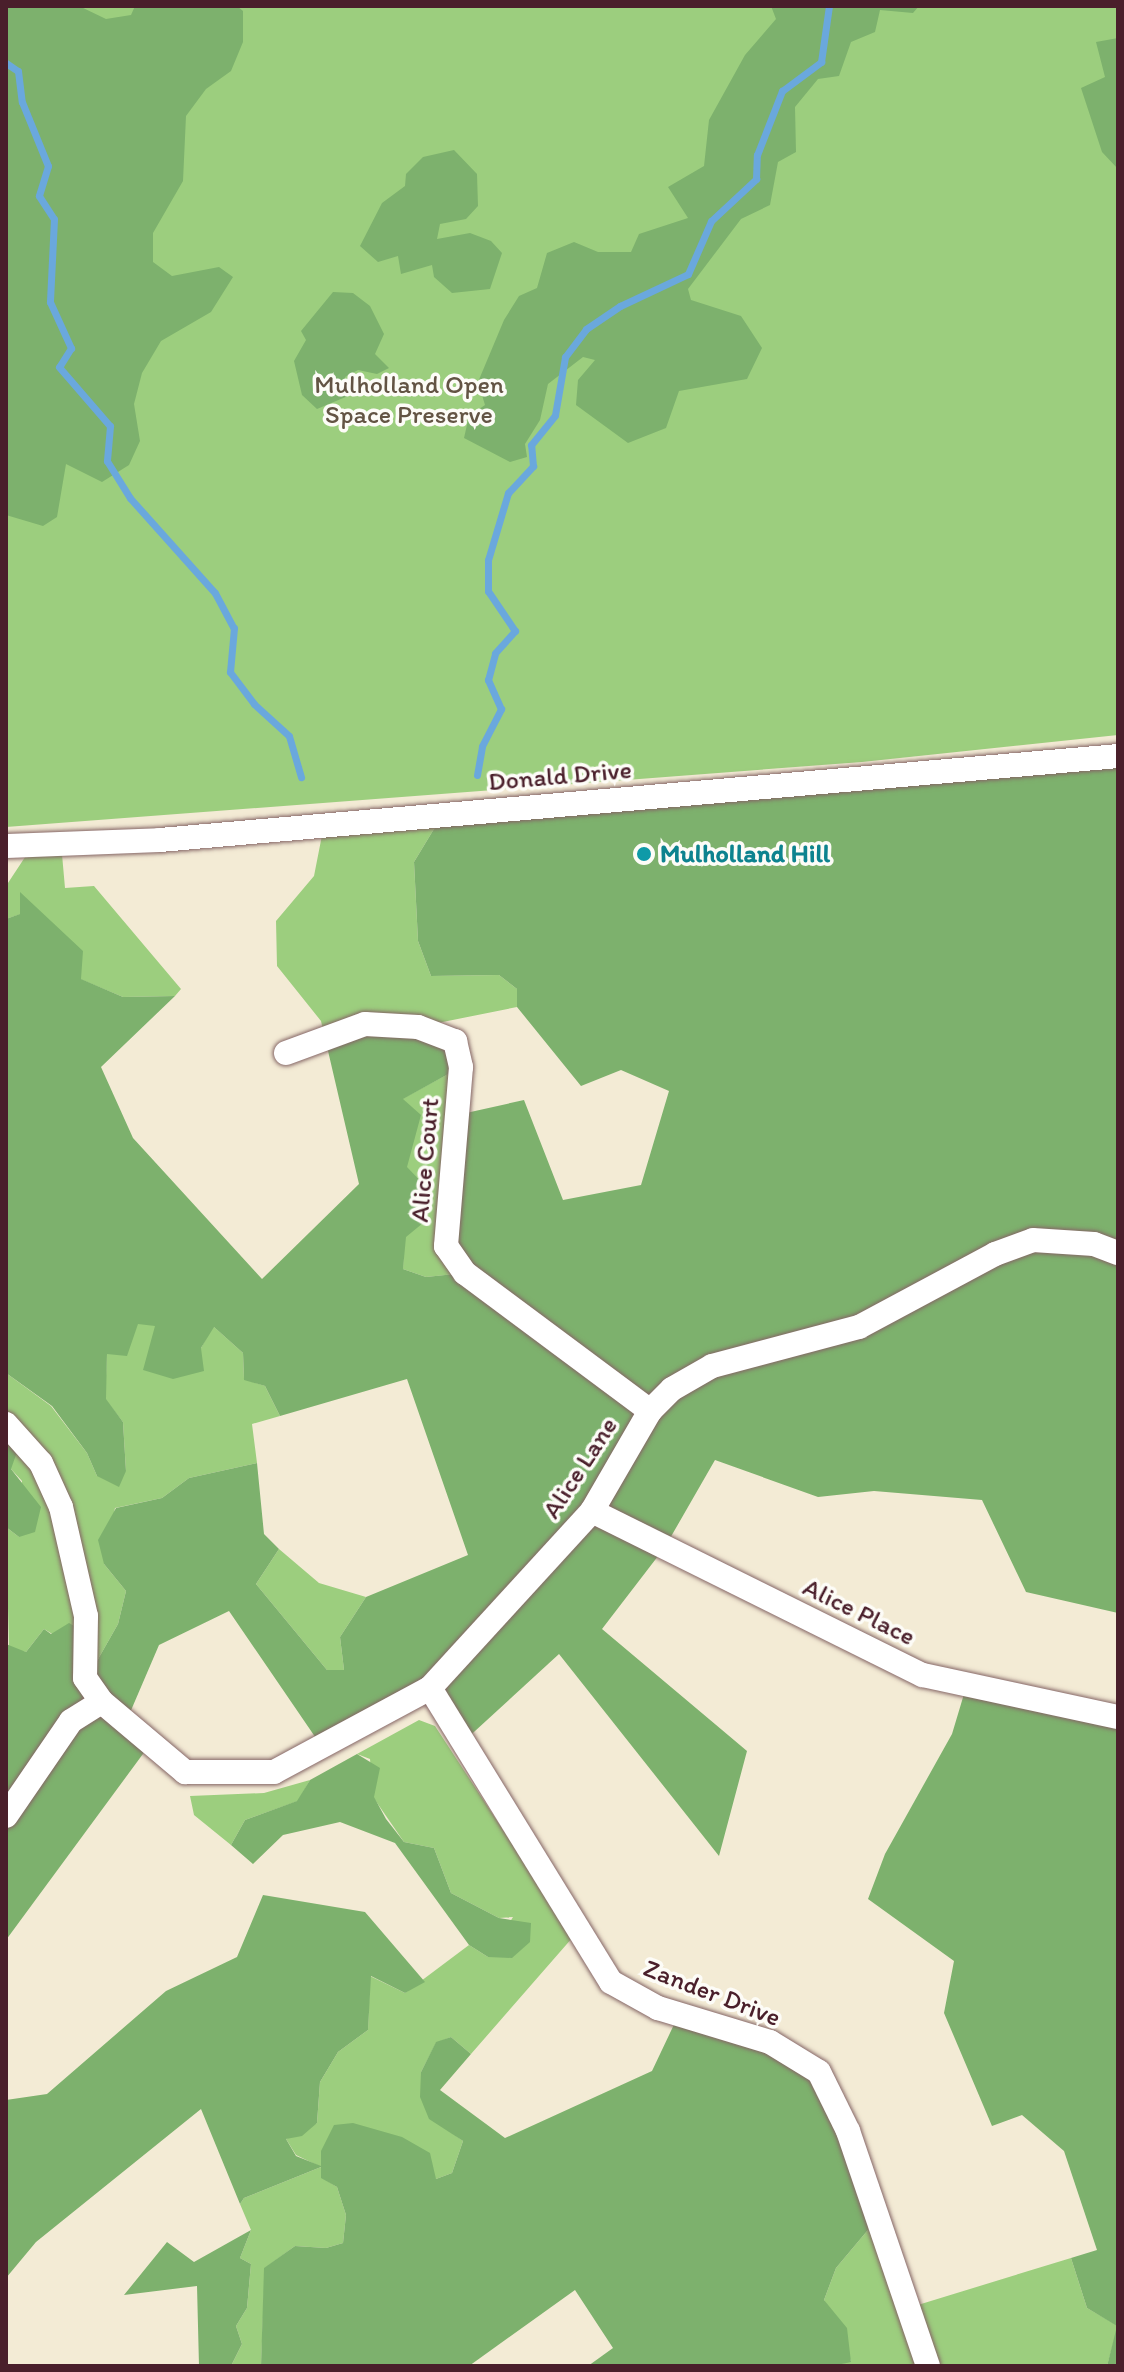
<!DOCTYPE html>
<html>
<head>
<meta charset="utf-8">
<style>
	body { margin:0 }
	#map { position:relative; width:1124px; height:2372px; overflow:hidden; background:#f3ebd5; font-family:Itim,sans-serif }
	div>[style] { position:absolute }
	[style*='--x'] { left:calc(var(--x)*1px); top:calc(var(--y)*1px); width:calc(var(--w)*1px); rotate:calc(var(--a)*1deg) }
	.green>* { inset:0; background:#9cce7e }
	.forest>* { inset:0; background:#7db16d }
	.stream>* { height:7px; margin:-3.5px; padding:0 3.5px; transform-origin:3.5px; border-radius:3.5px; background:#6aa8dd }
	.roads { filter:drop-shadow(0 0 2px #856666) drop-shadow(0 0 2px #856666) }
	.minor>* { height:24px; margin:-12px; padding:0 12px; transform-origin:12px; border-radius:12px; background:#fff }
	.dots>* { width:22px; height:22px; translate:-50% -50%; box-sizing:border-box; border:4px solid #fdfcf7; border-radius:50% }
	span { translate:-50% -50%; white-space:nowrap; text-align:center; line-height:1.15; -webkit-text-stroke:7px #fdfcf7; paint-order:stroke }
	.park-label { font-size:26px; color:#635444 }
	.street-label { font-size:26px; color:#4a1f2b }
	.culture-label { font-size:26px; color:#0d838f; font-weight:700 }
	.left { translate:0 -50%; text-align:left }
	.frame { position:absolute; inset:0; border:8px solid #4a1f2b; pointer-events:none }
</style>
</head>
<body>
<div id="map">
	<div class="green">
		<div style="clip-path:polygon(6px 6px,1118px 6px,1118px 735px,862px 762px,6px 827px)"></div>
		<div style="clip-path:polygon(443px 814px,414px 862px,418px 941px,431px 976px,499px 975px,517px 989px,517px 1007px,418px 1027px,325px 1038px,321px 1021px,277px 966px,276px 921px,314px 876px,324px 825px)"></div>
		<div style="clip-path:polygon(61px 843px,65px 888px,94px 886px,181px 989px,175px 996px,123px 997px,80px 979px,20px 893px,21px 914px,6px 919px,6px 886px,33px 845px)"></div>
		<div style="clip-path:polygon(461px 1067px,465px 1273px,426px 1277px,403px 1269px,407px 1167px,402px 1099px)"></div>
		<div style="clip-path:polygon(138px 1323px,155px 1325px,201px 1348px,213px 1326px,243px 1353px,244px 1379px,265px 1386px,280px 1416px,252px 1424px,257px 1463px,189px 1478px,162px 1498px,115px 1508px,104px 1564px,126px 1591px,118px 1624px,97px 1661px,44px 1629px,26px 1652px,9px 1649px,6px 1527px,19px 1537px,22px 1481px,11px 1469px,6px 1438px,6px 1373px,51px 1406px,87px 1453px,97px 1476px,126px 1471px,123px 1422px,105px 1399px,107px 1353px)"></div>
		<div style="clip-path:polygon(279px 1549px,319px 1583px,366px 1597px,340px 1637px,344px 1670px,327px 1670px,256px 1584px)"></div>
		<div style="clip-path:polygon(419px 1720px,435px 1726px,573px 1937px,471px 2054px,451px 2037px,436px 2043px,421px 2072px,449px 2131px,463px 2141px,452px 2173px,436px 2179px,321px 2151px,321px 2177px,337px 2187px,346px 2215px,343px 2243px,326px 2248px,295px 2246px,265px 2268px,261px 2366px,231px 2366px,242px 2344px,236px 2326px,247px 2308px,251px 2264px,240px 2258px,251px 2230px,240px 2204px,244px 2198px,321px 2167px,296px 2155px,286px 2139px,317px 2123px,320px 2082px,338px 2052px,368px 2030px,370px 1976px,405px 1993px,469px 1945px,488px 1957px,513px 1917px,499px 1918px,451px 1893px,434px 1848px,404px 1842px,373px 1797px,370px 1759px,357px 1754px)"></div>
		<div style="clip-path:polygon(310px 1780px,298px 1801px,245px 1820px,231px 1845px,194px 1815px,190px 1796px,264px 1793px)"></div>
		<div style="clip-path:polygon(878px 2218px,908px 2308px,1071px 2258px,1087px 2308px,1118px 2326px,1107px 2366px,833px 2366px,851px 2361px,824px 2300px,836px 2268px)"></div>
	</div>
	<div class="forest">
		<div style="clip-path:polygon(6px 6px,79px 6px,106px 19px,131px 15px,135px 6px,237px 6px,243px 11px,243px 42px,231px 71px,206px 89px,186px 116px,183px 181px,153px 233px,153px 262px,172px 276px,219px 267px,233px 277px,211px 312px,161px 341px,142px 373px,134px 404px,140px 441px,129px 465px,102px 482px,66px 464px,57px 517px,43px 526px,6px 515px)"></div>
		<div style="clip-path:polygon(771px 6px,919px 6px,913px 13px,880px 10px,875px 32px,851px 42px,839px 76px,818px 79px,795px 107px,796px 152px,778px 162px,770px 205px,741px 219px,688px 289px,691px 300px,741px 316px,762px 348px,747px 379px,679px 391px,666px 428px,628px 443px,576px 405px,578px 380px,595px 360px,583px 357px,548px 384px,540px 420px,525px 444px,527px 457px,510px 462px,464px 438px,469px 416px,485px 405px,478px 382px,504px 320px,519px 296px,537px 288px,547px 253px,574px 242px,598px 252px,631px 252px,639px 234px,688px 218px,668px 187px,704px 166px,709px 120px,745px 55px,776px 19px)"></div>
		<div style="clip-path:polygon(1118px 38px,1118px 169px,1102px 152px,1081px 88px,1105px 77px,1096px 42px)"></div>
		<div style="clip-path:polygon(454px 150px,477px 174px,478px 206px,466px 219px,440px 224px,437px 239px,470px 233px,491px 241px,502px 253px,490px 289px,452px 293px,434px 277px,432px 265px,401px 274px,398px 256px,378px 262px,360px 246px,382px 203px,405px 186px,406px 174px,423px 157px)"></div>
		<div style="clip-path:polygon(333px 292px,353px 293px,370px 306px,384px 334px,375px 354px,389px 368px,377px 374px,358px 370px,345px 377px,348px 396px,317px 409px,302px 395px,294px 361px,306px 340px,301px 331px)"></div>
		<div style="clip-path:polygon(1118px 756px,1118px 1613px,1026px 1592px,982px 1500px,874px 1491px,818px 1497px,715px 1460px,665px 1547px,602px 1629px,747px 1751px,719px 1856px,559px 1654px,463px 1742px,430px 1689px,322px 1747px,229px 1611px,159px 1645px,126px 1722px,151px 1743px,6px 1940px,6px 1644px,26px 1652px,44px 1629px,51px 1634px,69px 1623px,86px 1633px,97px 1661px,118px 1624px,126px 1591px,104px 1564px,98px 1540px,116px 1508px,162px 1498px,189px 1478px,257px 1463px,264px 1534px,279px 1549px,256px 1584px,327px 1670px,344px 1670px,340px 1637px,366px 1597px,468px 1555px,407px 1379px,280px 1416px,265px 1386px,244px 1380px,243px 1353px,214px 1327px,201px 1348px,204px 1371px,173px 1379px,143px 1370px,155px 1326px,138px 1324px,127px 1356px,107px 1354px,106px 1399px,123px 1422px,126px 1471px,119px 1487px,97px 1476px,87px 1453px,52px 1406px,6px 1373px,6px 919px,20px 914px,20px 892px,83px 951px,81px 979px,123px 997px,175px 996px,101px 1067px,133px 1138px,262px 1279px,359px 1184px,325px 1038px,366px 1024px,455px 1041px,461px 1067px,403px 1099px,421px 1115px,407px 1167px,427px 1188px,423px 1223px,406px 1237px,403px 1269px,426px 1277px,464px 1273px,446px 1246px,457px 1115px,524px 1100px,563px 1200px,641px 1185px,669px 1091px,621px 1070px,581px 1086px,517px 1007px,517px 989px,499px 975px,431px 976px,418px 941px,414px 862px,443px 814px)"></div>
		<div style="clip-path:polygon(6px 1438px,17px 1452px,11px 1469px,41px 1507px,35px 1532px,19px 1537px,6px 1527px)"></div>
		<div style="clip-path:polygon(967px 1684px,1118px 1717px,1118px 2366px,1107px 2366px,1117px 2326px,1087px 2308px,1071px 2258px,1097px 2250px,1064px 2151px,1022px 2115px,992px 2126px,944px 2013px,954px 1961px,868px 1899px,885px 1854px,952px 1734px)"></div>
		<div style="clip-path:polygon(357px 1754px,380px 1768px,374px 1797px,386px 1819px,404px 1842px,434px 1848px,451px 1893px,499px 1918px,531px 1923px,530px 1942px,512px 1958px,488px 1957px,469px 1945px,395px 1843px,340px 1822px,283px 1835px,253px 1864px,231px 1845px,245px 1820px,297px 1801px,310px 1780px)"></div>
		<div style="clip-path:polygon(263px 1895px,365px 1912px,425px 1982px,405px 1993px,371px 1976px,368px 2030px,338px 2052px,320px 2082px,317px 2123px,302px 2136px,286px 2139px,296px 2156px,321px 2166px,321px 2151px,334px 2125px,353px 2123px,402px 2137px,430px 2153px,436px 2179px,452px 2173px,463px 2141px,429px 2119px,420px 2097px,421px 2072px,436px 2042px,451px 2037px,471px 2054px,440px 2090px,505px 2138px,652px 2071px,679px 2014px,819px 2072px,878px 2218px,836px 2268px,824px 2300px,847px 2328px,851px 2362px,833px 2366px,588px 2366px,613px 2348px,575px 2290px,469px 2366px,261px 2366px,264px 2268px,295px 2246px,326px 2248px,343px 2243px,346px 2215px,337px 2187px,321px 2178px,321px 2167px,244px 2198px,240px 2204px,201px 2109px,36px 2242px,6px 2278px,6px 2100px,47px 2094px,166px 1991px,237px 1957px)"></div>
		<div style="clip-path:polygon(251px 2230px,240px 2258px,251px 2264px,247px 2308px,236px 2326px,242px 2344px,231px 2366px,199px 2366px,197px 2286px,124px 2295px,167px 2242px,194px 2262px)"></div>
	</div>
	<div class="stream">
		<div style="--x:6;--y:63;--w:14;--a:34"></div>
		<div style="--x:18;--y:71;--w:31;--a:83"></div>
		<div style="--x:22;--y:102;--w:69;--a:67.9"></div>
		<div style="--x:48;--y:166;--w:31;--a:107"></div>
		<div style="--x:39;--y:196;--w:27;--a:57"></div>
		<div style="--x:54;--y:219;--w:83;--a:92.8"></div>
		<div style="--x:50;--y:302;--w:51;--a:65.5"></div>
		<div style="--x:71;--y:348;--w:22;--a:122"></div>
		<div style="--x:59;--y:367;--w:78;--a:49.2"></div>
		<div style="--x:110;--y:426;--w:35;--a:95"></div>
		<div style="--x:107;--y:461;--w:44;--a:58.1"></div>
		<div style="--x:130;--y:498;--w:127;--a:48.2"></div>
		<div style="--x:215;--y:593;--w:40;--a:62"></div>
		<div style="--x:234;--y:628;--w:44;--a:95.2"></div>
		<div style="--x:230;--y:672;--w:40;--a:53"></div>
		<div style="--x:254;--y:704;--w:47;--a:42.4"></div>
		<div style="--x:289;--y:736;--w:43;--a:73.7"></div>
		<div style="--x:477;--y:775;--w:29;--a:-80"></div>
		<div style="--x:482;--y:746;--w:42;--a:-62.8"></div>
		<div style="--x:501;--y:709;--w:32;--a:-114"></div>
		<div style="--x:488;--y:680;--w:28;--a:-75"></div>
		<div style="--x:495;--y:653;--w:30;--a:-48"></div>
		<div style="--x:515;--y:631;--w:48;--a:-124"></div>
		<div style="--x:488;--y:591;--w:31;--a:-90"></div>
		<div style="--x:488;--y:560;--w:70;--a:-73.4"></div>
		<div style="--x:508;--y:493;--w:37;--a:-47"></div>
		<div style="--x:533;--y:466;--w:21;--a:-95"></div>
		<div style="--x:531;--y:445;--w:38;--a:-51"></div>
		<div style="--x:555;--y:415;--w:59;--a:-80.2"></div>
		<div style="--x:565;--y:357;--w:35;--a:-53"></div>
		<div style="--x:586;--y:329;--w:41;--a:-34.1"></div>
		<div style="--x:620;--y:306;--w:75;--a:-25.2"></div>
		<div style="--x:688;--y:274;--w:58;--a:-66.5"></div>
		<div style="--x:711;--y:221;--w:62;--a:-43"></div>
		<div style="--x:756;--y:179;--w:24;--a:-88"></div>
		<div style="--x:757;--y:155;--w:69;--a:-68.7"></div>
		<div style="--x:782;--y:91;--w:49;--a:-36.6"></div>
		<div style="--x:821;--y:62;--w:57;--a:-81.9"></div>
	</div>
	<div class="roads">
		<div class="minor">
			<div style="--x:6;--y:846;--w:154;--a:-2.2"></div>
			<div style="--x:160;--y:840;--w:962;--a:-5.01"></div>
			<div style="--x:286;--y:1053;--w:84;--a:-20.2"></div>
			<div style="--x:365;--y:1024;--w:53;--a:3.2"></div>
			<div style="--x:418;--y:1027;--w:40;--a:21"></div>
			<div style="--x:455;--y:1041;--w:27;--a:77"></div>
			<div style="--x:461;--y:1067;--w:180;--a:94.8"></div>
			<div style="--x:446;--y:1246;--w:33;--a:55"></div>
			<div style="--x:465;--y:1273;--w:231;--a:36.7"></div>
			<div style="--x:6;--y:1424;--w:52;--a:48.1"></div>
			<div style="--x:41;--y:1463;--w:48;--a:65.6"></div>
			<div style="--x:61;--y:1507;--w:112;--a:77.1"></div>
			<div style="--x:86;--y:1616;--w:62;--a:90.9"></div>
			<div style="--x:85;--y:1678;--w:29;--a:55"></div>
			<div style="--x:102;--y:1702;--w:109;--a:40.1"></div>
			<div style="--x:185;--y:1772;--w:89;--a:0"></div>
			<div style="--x:274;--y:1772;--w:177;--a:-28.3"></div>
			<div style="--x:430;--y:1688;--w:240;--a:-47.5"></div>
			<div style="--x:592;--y:1511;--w:116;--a:-59.9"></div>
			<div style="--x:650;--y:1411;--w:31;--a:-45"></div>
			<div style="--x:672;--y:1389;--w:46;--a:-29.9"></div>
			<div style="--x:712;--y:1366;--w:152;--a:-14.9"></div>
			<div style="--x:859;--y:1327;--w:154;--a:-28.2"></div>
			<div style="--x:995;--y:1254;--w:40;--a:-20.2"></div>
			<div style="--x:1033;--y:1240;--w:61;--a:3.8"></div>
			<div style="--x:1094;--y:1244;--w:26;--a:21"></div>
			<div style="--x:592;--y:1511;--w:369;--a:26.4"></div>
			<div style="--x:923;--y:1675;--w:199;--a:12.2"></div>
			<div style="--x:430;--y:1688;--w:345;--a:58.4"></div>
			<div style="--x:611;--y:1982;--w:54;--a:29"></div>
			<div style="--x:658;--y:2008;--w:117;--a:16.9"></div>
			<div style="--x:770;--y:2042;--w:57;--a:31.5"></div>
			<div style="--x:819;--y:2072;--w:66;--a:63.8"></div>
			<div style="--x:848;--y:2131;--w:248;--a:71.2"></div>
			<div style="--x:6;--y:1816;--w:115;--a:-55.6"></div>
			<div style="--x:71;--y:1721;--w:36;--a:-32"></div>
		</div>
	</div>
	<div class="dots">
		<div style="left:644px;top:854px;background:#0f9aa8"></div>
	</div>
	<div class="park-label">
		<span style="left:409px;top:400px">Mulholland Open<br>Space Preserve</span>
	</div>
	<div class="street-label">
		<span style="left:560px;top:776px;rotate:-5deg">Donald Drive</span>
		<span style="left:425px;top:1160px;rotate:-85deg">Alice Court</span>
		<span style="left:580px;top:1468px;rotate:-57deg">Alice Lane</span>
		<span style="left:859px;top:1612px;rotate:26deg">Alice Place</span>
		<span style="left:712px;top:1993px;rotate:21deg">Zander Drive</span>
	</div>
	<div class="culture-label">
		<span class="left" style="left:660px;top:854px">Mulholland Hill</span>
	</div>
	<div class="frame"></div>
</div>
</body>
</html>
